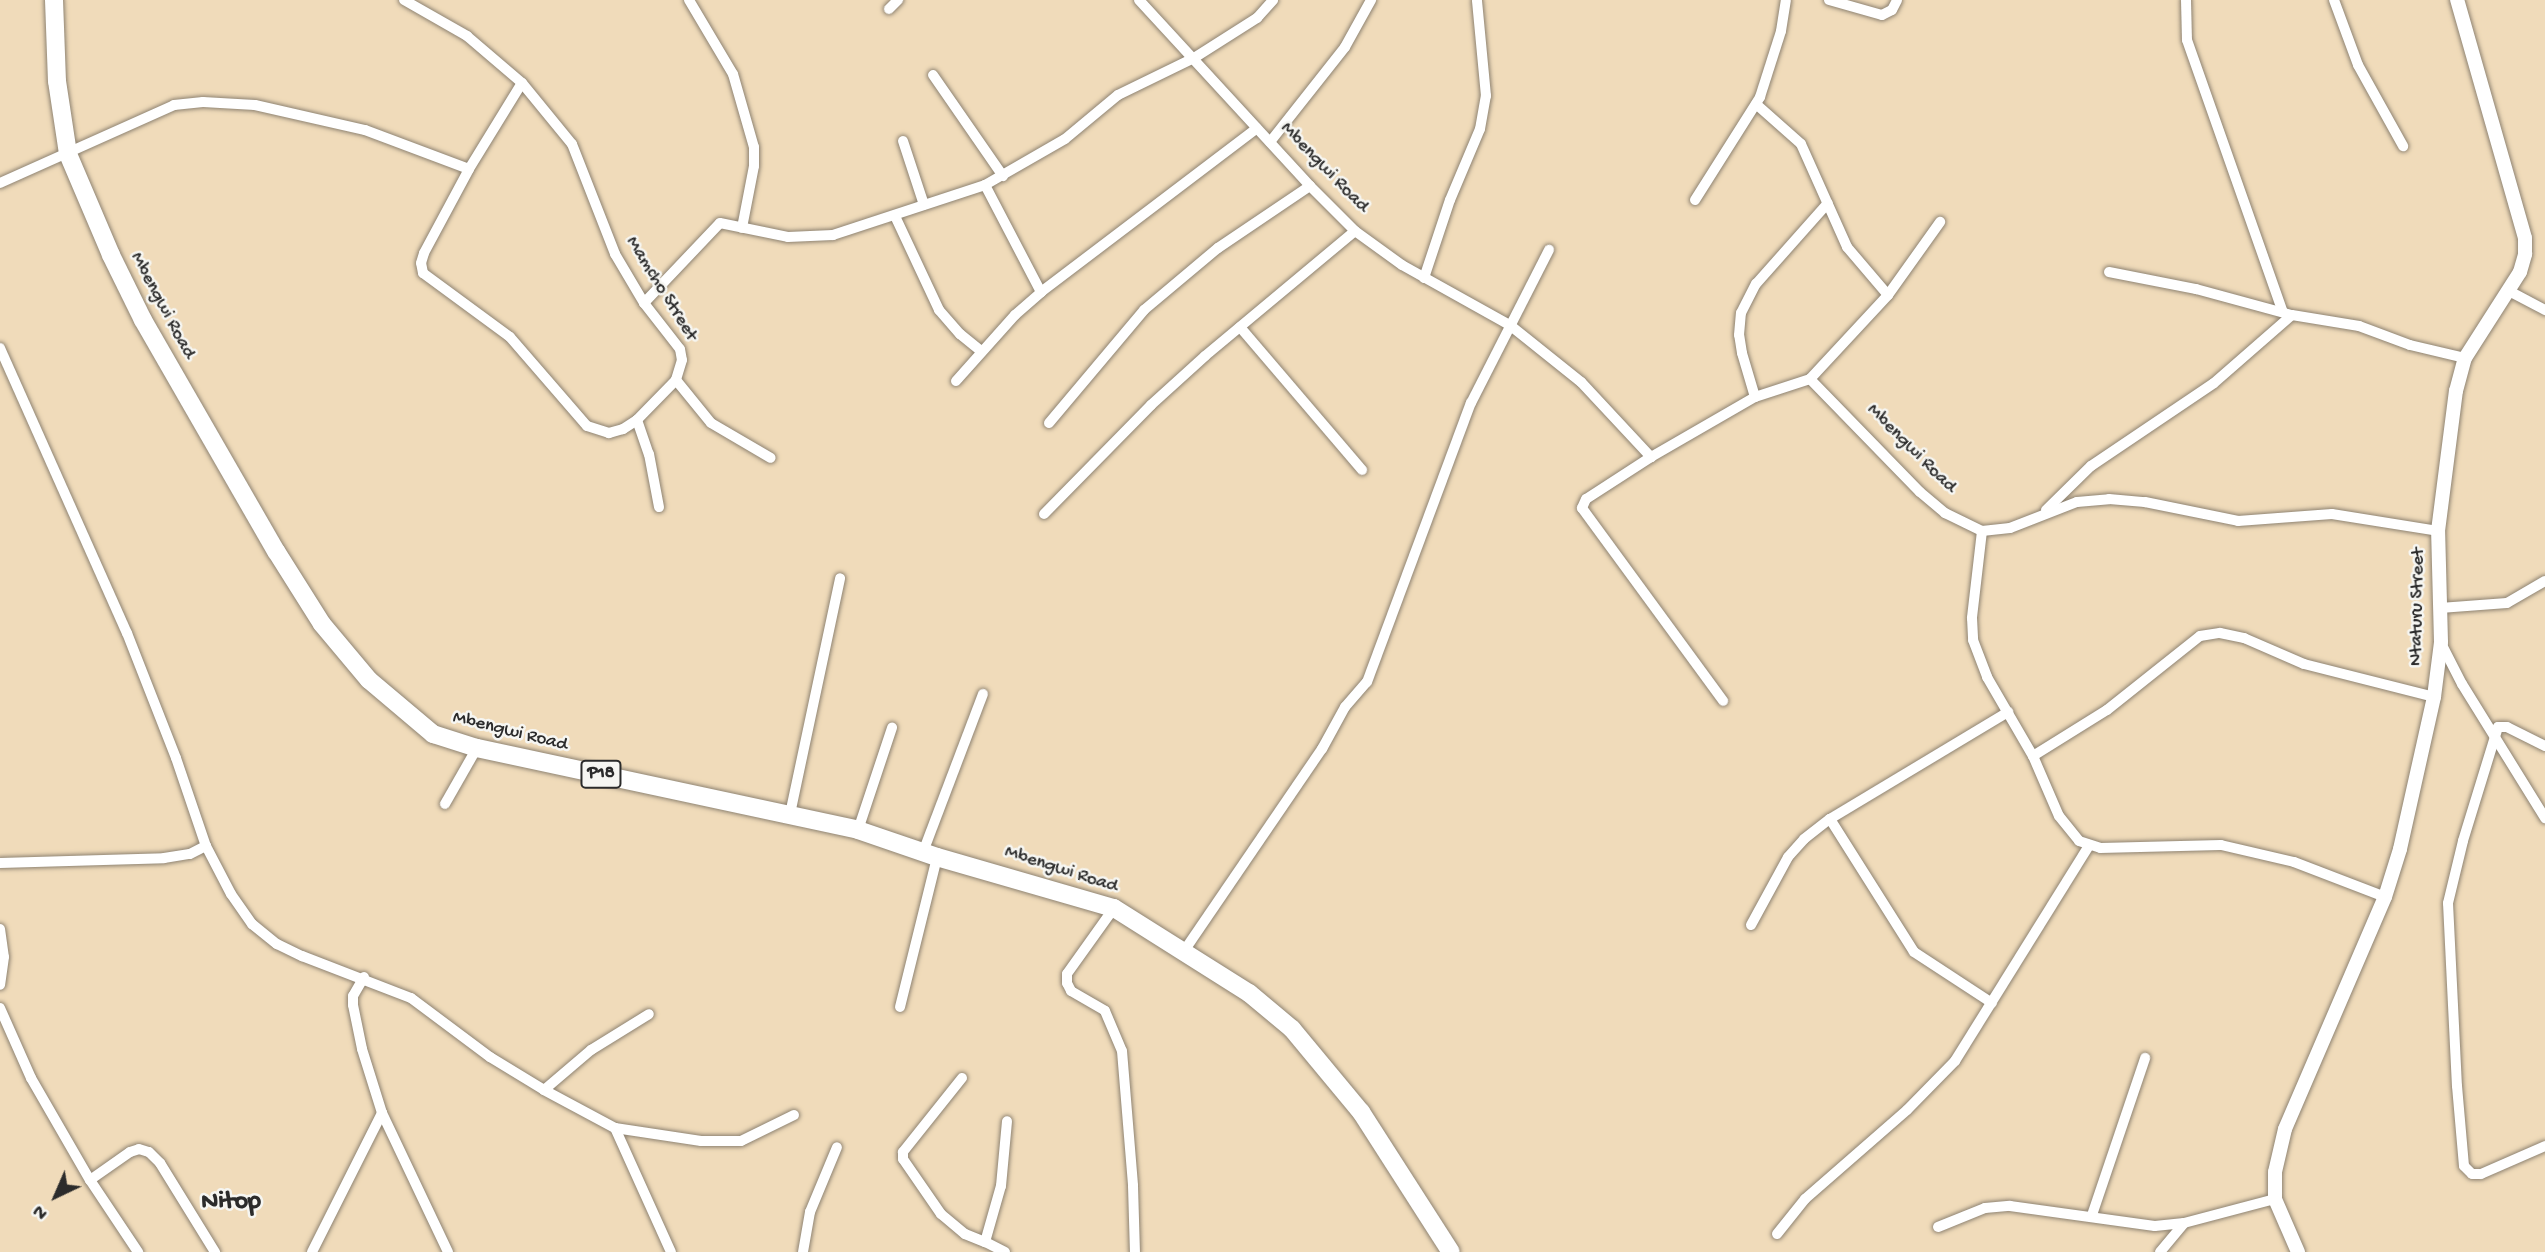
<!DOCTYPE html>
<html>
<head>
<meta charset="utf-8">
<style>
	body { margin:0 }
	#map { position:relative; width:2545px; height:1252px; overflow:hidden; background:#f0dbba; font-family:"Gochi Hand",sans-serif }
	div>[style] { position:absolute }
	[style*='--x'] { left:calc(var(--x)*1px); top:calc(var(--y)*1px); width:calc(var(--w)*1px); rotate:calc(var(--a)*1deg) }
	.roads { filter:drop-shadow(0 0 2px #8e8372) drop-shadow(0 0 2px #8e8372) }
	.minor>* { height:10px; margin:-5px; padding:0 5px; transform-origin:5px; border-radius:5px; background:#fff }
	.tertiary>* { height:14px; margin:-7px; padding:0 7px; transform-origin:7px; border-radius:7px; background:#fff }
	.primary>* { height:18px; margin:-9px; padding:0 9px; transform-origin:9px; border-radius:9px; background:#fff }
	span { translate:-50% -50%; white-space:nowrap; text-align:center; line-height:1.15; -webkit-text-stroke:5px #f6f6f2; paint-order:stroke }
	.shield-label span { padding:2px 5px; background:#f6f6f2; border:2px solid; border-radius:5px; -webkit-text-stroke-width:0 }
	.shield-label { font-size:18px; color:#2b2b2b; font-weight:700 }
	.street-label { font-size:19px; color:#2b2b2b }
	.district-label { font-size:26px; color:#2b2b2b; font-weight:700 }
	.north { position:absolute; left:21px; top:1161px; width:70px; height:70px; -webkit-text-stroke:5px #f6f6f2; paint-order:stroke; rotate:224deg; font-size:19px; font-weight:700; line-height:28px; text-align:center; color:#2b2b2b }
	.north::after { content:''; display:block; margin:auto; width:24px; height:32px; background:#2b2b2b; clip-path:polygon(50% 0,100% 100%,50% 72%,0 100%) }
</style>
</head>
<body>
<div id="map">
	<div class="roads">
		<div class="minor">
			<div style="--x:404;--y:0;--w:73;--a:29.7"></div>
			<div style="--x:467;--y:36;--w:72;--a:40.5"></div>
			<div style="--x:689;--y:0;--w:86;--a:59.3"></div>
			<div style="--x:733;--y:74;--w:76;--a:74"></div>
			<div style="--x:754;--y:147;--w:19;--a:90"></div>
			<div style="--x:754;--y:166;--w:63;--a:101"></div>
			<div style="--x:1139;--y:0;--w:253;--a:47.4"></div>
			<div style="--x:1310;--y:186;--w:64;--a:45"></div>
			<div style="--x:1355;--y:231;--w:58;--a:35.9"></div>
			<div style="--x:1402;--y:265;--w:125;--a:29.2"></div>
			<div style="--x:1511;--y:326;--w:90;--a:38.7"></div>
			<div style="--x:1581;--y:382;--w:103;--a:47"></div>
			<div style="--x:1651;--y:457;--w:120;--a:-30"></div>
			<div style="--x:1755;--y:397;--w:58;--a:-18.1"></div>
			<div style="--x:1810;--y:379;--w:158;--a:45.8"></div>
			<div style="--x:1920;--y:492;--w:33;--a:40"></div>
			<div style="--x:1945;--y:513;--w:41;--a:25.9"></div>
			<div style="--x:1982;--y:531;--w:28;--a:-6"></div>
			<div style="--x:2010;--y:528;--w:72;--a:-21.2"></div>
			<div style="--x:2077;--y:502;--w:32;--a:-5"></div>
			<div style="--x:2109;--y:499;--w:36;--a:5"></div>
			<div style="--x:2145;--y:502;--w:95;--a:11.5"></div>
			<div style="--x:2238;--y:521;--w:94;--a:-4.3"></div>
			<div style="--x:2332;--y:514;--w:107;--a:9.1"></div>
			<div style="--x:1829;--y:0;--w:55;--a:15.8"></div>
			<div style="--x:1882;--y:15;--w:11;--a:-27"></div>
			<div style="--x:1892;--y:10;--w:11;--a:-63"></div>
			<div style="--x:2186;--y:0;--w:40;--a:88.6"></div>
			<div style="--x:2187;--y:40;--w:288;--a:70.6"></div>
			<div style="--x:2334;--y:0;--w:69;--a:69.7"></div>
			<div style="--x:2358;--y:65;--w:93;--a:60.9"></div>
			<div style="--x:889;--y:9;--w:13;--a:-45"></div>
			<div style="--x:933;--y:75;--w:123;--a:55.3"></div>
			<div style="--x:522;--y:83;--w:79;--a:50.7"></div>
			<div style="--x:572;--y:144;--w:118;--a:68.6"></div>
			<div style="--x:615;--y:254;--w:57;--a:59.4"></div>
			<div style="--x:644;--y:303;--w:58;--a:52"></div>
			<div style="--x:680;--y:349;--w:11;--a:80"></div>
			<div style="--x:682;--y:360;--w:21;--a:107"></div>
			<div style="--x:676;--y:380;--w:56;--a:134.3"></div>
			<div style="--x:637;--y:420;--w:17;--a:147"></div>
			<div style="--x:623;--y:429;--w:15;--a:164"></div>
			<div style="--x:609;--y:433;--w:23;--a:-162"></div>
			<div style="--x:587;--y:426;--w:118;--a:-130.9"></div>
			<div style="--x:510;--y:337;--w:108;--a:-143.7"></div>
			<div style="--x:423;--y:273;--w:10;--a:-101"></div>
			<div style="--x:421;--y:263;--w:10;--a:-73"></div>
			<div style="--x:424;--y:253;--w:95;--a:-61.8"></div>
			<div style="--x:469;--y:169;--w:101;--a:-58.4"></div>
			<div style="--x:1756;--y:104;--w:60;--a:41.6"></div>
			<div style="--x:1801;--y:144;--w:113;--a:65.9"></div>
			<div style="--x:1847;--y:247;--w:63;--a:49.5"></div>
			<div style="--x:903;--y:141;--w:67;--a:71.8"></div>
			<div style="--x:1270;--y:142;--w:121;--a:-51.7"></div>
			<div style="--x:1345;--y:47;--w:54;--a:-61"></div>
			<div style="--x:0;--y:183;--w:191;--a:-24.1"></div>
			<div style="--x:174;--y:105;--w:29;--a:-6"></div>
			<div style="--x:203;--y:102;--w:52;--a:3.3"></div>
			<div style="--x:255;--y:105;--w:113;--a:12.8"></div>
			<div style="--x:365;--y:130;--w:111;--a:20.6"></div>
			<div style="--x:985;--y:185;--w:121;--a:62.4"></div>
			<div style="--x:1695;--y:200;--w:122;--a:-57.7"></div>
			<div style="--x:1760;--y:97;--w:69;--a:-72.3"></div>
			<div style="--x:1781;--y:31;--w:31;--a:-81"></div>
			<div style="--x:895;--y:216;--w:104;--a:64.9"></div>
			<div style="--x:939;--y:310;--w:32;--a:49"></div>
			<div style="--x:960;--y:334;--w:27;--a:39"></div>
			<div style="--x:2109;--y:272;--w:89;--a:11.1"></div>
			<div style="--x:2196;--y:289;--w:99;--a:15.2"></div>
			<div style="--x:2292;--y:315;--w:68;--a:9.3"></div>
			<div style="--x:2359;--y:326;--w:54;--a:20.4"></div>
			<div style="--x:2410;--y:345;--w:57;--a:13.3"></div>
			<div style="--x:1424;--y:278;--w:82;--a:-71.6"></div>
			<div style="--x:1450;--y:200;--w:77;--a:-67.1"></div>
			<div style="--x:1480;--y:129;--w:34;--a:-80"></div>
			<div style="--x:1486;--y:96;--w:96;--a:-95.4"></div>
			<div style="--x:2509;--y:291;--w:41;--a:27.8"></div>
			<div style="--x:644;--y:303;--w:110;--a:-46.5"></div>
			<div style="--x:720;--y:223;--w:69;--a:11.6"></div>
			<div style="--x:788;--y:237;--w:45;--a:-2.5"></div>
			<div style="--x:833;--y:235;--w:160;--a:-18.2"></div>
			<div style="--x:985;--y:185;--w:92;--a:-29.9"></div>
			<div style="--x:1065;--y:139;--w:69;--a:-39.7"></div>
			<div style="--x:1118;--y:95;--w:85;--a:-26"></div>
			<div style="--x:1194;--y:58;--w:75;--a:-32.4"></div>
			<div style="--x:1257;--y:18;--w:24;--a:-48"></div>
			<div style="--x:1240;--y:327;--w:188;--a:49.5"></div>
			<div style="--x:0;--y:348;--w:312;--a:66"></div>
			<div style="--x:127;--y:633;--w:134;--a:68.6"></div>
			<div style="--x:176;--y:758;--w:93;--a:71.2"></div>
			<div style="--x:206;--y:846;--w:54;--a:62.5"></div>
			<div style="--x:231;--y:894;--w:37;--a:55"></div>
			<div style="--x:252;--y:924;--w:32;--a:39"></div>
			<div style="--x:277;--y:944;--w:28;--a:26"></div>
			<div style="--x:302;--y:956;--w:117;--a:21.1"></div>
			<div style="--x:411;--y:998;--w:99;--a:36.8"></div>
			<div style="--x:490;--y:1057;--w:63;--a:31.4"></div>
			<div style="--x:544;--y:1090;--w:81;--a:28.2"></div>
			<div style="--x:615;--y:1128;--w:136;--a:65.7"></div>
			<div style="--x:1810;--y:379;--w:115;--a:-47.1"></div>
			<div style="--x:1888;--y:295;--w:90;--a:-54.5"></div>
			<div style="--x:676;--y:380;--w:55;--a:50.9"></div>
			<div style="--x:711;--y:423;--w:69;--a:30.3"></div>
			<div style="--x:956;--y:381;--w:89;--a:-48.2"></div>
			<div style="--x:1015;--y:315;--w:35;--a:-41"></div>
			<div style="--x:1041;--y:292;--w:271;--a:-37.2"></div>
			<div style="--x:1755;--y:397;--w:46;--a:-106.5"></div>
			<div style="--x:1742;--y:353;--w:18;--a:-99"></div>
			<div style="--x:1739;--y:335;--w:22;--a:-85"></div>
			<div style="--x:1741;--y:313;--w:33;--a:-63"></div>
			<div style="--x:1756;--y:284;--w:108;--a:-48.4"></div>
			<div style="--x:637;--y:420;--w:36;--a:71"></div>
			<div style="--x:649;--y:454;--w:54;--a:79.3"></div>
			<div style="--x:1049;--y:423;--w:148;--a:-49.9"></div>
			<div style="--x:1144;--y:310;--w:97;--a:-40"></div>
			<div style="--x:1218;--y:248;--w:111;--a:-34"></div>
			<div style="--x:1651;--y:457;--w:77;--a:147.1"></div>
			<div style="--x:1586;--y:499;--w:10;--a:114"></div>
			<div style="--x:1582;--y:508;--w:239;--a:53.8"></div>
			<div style="--x:2046;--y:510;--w:63;--a:-44.4"></div>
			<div style="--x:2091;--y:466;--w:148;--a:-34"></div>
			<div style="--x:2214;--y:383;--w:103;--a:-41.1"></div>
			<div style="--x:1044;--y:514;--w:153;--a:-45.5"></div>
			<div style="--x:1151;--y:405;--w:73;--a:-42.2"></div>
			<div style="--x:1205;--y:356;--w:195;--a:-39.8"></div>
			<div style="--x:1982;--y:531;--w:88;--a:96.6"></div>
			<div style="--x:1972;--y:618;--w:22;--a:87"></div>
			<div style="--x:1973;--y:640;--w:40;--a:69"></div>
			<div style="--x:1987;--y:677;--w:91;--a:59.8"></div>
			<div style="--x:2033;--y:756;--w:65;--a:66.6"></div>
			<div style="--x:2059;--y:816;--w:32;--a:51"></div>
			<div style="--x:2079;--y:841;--w:22;--a:18"></div>
			<div style="--x:2100;--y:848;--w:121;--a:-1.4"></div>
			<div style="--x:2221;--y:845;--w:75;--a:13.1"></div>
			<div style="--x:2294;--y:862;--w:97;--a:21"></div>
			<div style="--x:2440;--y:608;--w:67;--a:-4.3"></div>
			<div style="--x:2507;--y:603;--w:44;--a:-30.1"></div>
			<div style="--x:2441;--y:643;--w:46;--a:62.9"></div>
			<div style="--x:2462;--y:684;--w:158;--a:58.2"></div>
			<div style="--x:2545;--y:746;--w:42;--a:-153.4"></div>
			<div style="--x:2507;--y:727;--w:9;--a:180"></div>
			<div style="--x:2498;--y:727;--w:119;--a:107.1"></div>
			<div style="--x:2463;--y:841;--w:64;--a:103.6"></div>
			<div style="--x:2448;--y:903;--w:183;--a:87.2"></div>
			<div style="--x:2457;--y:1086;--w:80;--a:85"></div>
			<div style="--x:2464;--y:1166;--w:11;--a:45"></div>
			<div style="--x:2472;--y:1174;--w:9;--a:0"></div>
			<div style="--x:2481;--y:1174;--w:70;--a:-23.6"></div>
			<div style="--x:2033;--y:756;--w:87;--a:-31.9"></div>
			<div style="--x:2107;--y:710;--w:119;--a:-38.5"></div>
			<div style="--x:2200;--y:636;--w:20;--a:-9"></div>
			<div style="--x:2220;--y:633;--w:25;--a:12"></div>
			<div style="--x:2244;--y:638;--w:65;--a:23.4"></div>
			<div style="--x:2304;--y:664;--w:134;--a:14.2"></div>
			<div style="--x:445;--y:804;--w:64;--a:-60.3"></div>
			<div style="--x:790;--y:814;--w:241;--a:-78"></div>
			<div style="--x:1830;--y:819;--w:157;--a:57.7"></div>
			<div style="--x:1914;--y:952;--w:93;--a:33.2"></div>
			<div style="--x:858;--y:830;--w:108;--a:-71.6"></div>
			<div style="--x:923;--y:852;--w:169;--a:-69.2"></div>
			<div style="--x:0;--y:863;--w:164;--a:-1.7"></div>
			<div style="--x:164;--y:858;--w:26;--a:-9"></div>
			<div style="--x:190;--y:854;--w:18;--a:-27"></div>
			<div style="--x:1114;--y:908;--w:81;--a:125.5"></div>
			<div style="--x:1067;--y:974;--w:9;--a:90"></div>
			<div style="--x:1067;--y:983;--w:9;--a:63"></div>
			<div style="--x:1071;--y:991;--w:39;--a:30"></div>
			<div style="--x:1105;--y:1011;--w:43;--a:67"></div>
			<div style="--x:1122;--y:1051;--w:135;--a:85.3"></div>
			<div style="--x:1133;--y:1186;--w:66;--a:88.3"></div>
			<div style="--x:1751;--y:925;--w:77;--a:-61.4"></div>
			<div style="--x:1788;--y:857;--w:24;--a:-48"></div>
			<div style="--x:1804;--y:839;--w:33;--a:-38"></div>
			<div style="--x:1830;--y:819;--w:208;--a:-31"></div>
			<div style="--x:0;--y:929;--w:28;--a:82"></div>
			<div style="--x:4;--y:957;--w:28;--a:98"></div>
			<div style="--x:1184;--y:951;--w:245;--a:-55.7"></div>
			<div style="--x:1322;--y:749;--w:48;--a:-61.3"></div>
			<div style="--x:1345;--y:707;--w:33;--a:-49"></div>
			<div style="--x:1367;--y:682;--w:298;--a:-69.6"></div>
			<div style="--x:1471;--y:403;--w:172;--a:-63"></div>
			<div style="--x:364;--y:977;--w:22;--a:120"></div>
			<div style="--x:353;--y:996;--w:9;--a:90"></div>
			<div style="--x:353;--y:1005;--w:45;--a:78.4"></div>
			<div style="--x:362;--y:1049;--w:67;--a:72.6"></div>
			<div style="--x:382;--y:1113;--w:154;--a:64.6"></div>
			<div style="--x:900;--y:1007;--w:154;--a:-76.1"></div>
			<div style="--x:0;--y:1008;--w:77;--a:66.1"></div>
			<div style="--x:31;--y:1078;--w:118;--a:60"></div>
			<div style="--x:90;--y:1180;--w:87;--a:56.3"></div>
			<div style="--x:962;--y:1078;--w:95;--a:128.6"></div>
			<div style="--x:903;--y:1152;--w:7;--a:90"></div>
			<div style="--x:903;--y:1159;--w:67;--a:55.4"></div>
			<div style="--x:941;--y:1214;--w:31;--a:40"></div>
			<div style="--x:965;--y:1234;--w:22;--a:22"></div>
			<div style="--x:544;--y:1090;--w:62;--a:-40.4"></div>
			<div style="--x:591;--y:1050;--w:68;--a:-31.8"></div>
			<div style="--x:615;--y:1128;--w:87;--a:8.6"></div>
			<div style="--x:701;--y:1141;--w:40;--a:0"></div>
			<div style="--x:741;--y:1141;--w:59;--a:-26.1"></div>
			<div style="--x:90;--y:1180;--w:49;--a:-35"></div>
			<div style="--x:130;--y:1152;--w:9;--a:-18"></div>
			<div style="--x:139;--y:1149;--w:10;--a:17"></div>
			<div style="--x:149;--y:1152;--w:16;--a:45"></div>
			<div style="--x:160;--y:1163;--w:105;--a:58.3"></div>
			<div style="--x:2092;--y:1215;--w:166;--a:-71.3"></div>
			<div style="--x:1938;--y:1227;--w:51;--a:-22"></div>
			<div style="--x:1985;--y:1208;--w:25;--a:-5"></div>
			<div style="--x:2010;--y:1206;--w:146;--a:7.9"></div>
			<div style="--x:2155;--y:1226;--w:29;--a:-6"></div>
			<div style="--x:2184;--y:1223;--w:94;--a:-14.8"></div>
			<div style="--x:1777;--y:1234;--w:45;--a:-51.3"></div>
			<div style="--x:1805;--y:1199;--w:135;--a:-41.1"></div>
			<div style="--x:1907;--y:1110;--w:69;--a:-45.6"></div>
			<div style="--x:1955;--y:1061;--w:253;--a:-58.1"></div>
			<div style="--x:312;--y:1252;--w:156;--a:-63.3"></div>
			<div style="--x:803;--y:1252;--w:41;--a:-80.1"></div>
			<div style="--x:810;--y:1212;--w:70;--a:-67.4"></div>
			<div style="--x:1005;--y:1252;--w:22;--a:-153"></div>
			<div style="--x:985;--y:1242;--w:58;--a:-74.1"></div>
			<div style="--x:1001;--y:1186;--w:65;--a:-84.7"></div>
			<div style="--x:2160;--y:1252;--w:38;--a:-50"></div>
		</div>
		<div class="tertiary">
			<div style="--x:2298;--y:1252;--w:58;--a:-113.5"></div>
			<div style="--x:2275;--y:1199;--w:27;--a:-90"></div>
			<div style="--x:2275;--y:1172;--w:44;--a:-76.9"></div>
			<div style="--x:2285;--y:1129;--w:253;--a:-66.7"></div>
			<div style="--x:2385;--y:897;--w:50;--a:-72.6"></div>
			<div style="--x:2400;--y:849;--w:156;--a:-77.4"></div>
			<div style="--x:2434;--y:697;--w:55;--a:-82.7"></div>
			<div style="--x:2441;--y:642;--w:111;--a:-91.5"></div>
			<div style="--x:2438;--y:531;--w:141;--a:-82.7"></div>
			<div style="--x:2456;--y:391;--w:34;--a:-75"></div>
			<div style="--x:2465;--y:358;--w:102;--a:-57.4"></div>
			<div style="--x:2520;--y:272;--w:19;--a:-74"></div>
			<div style="--x:2525;--y:254;--w:16;--a:-90"></div>
			<div style="--x:2525;--y:238;--w:248;--a:-105.9"></div>
		</div>
		<div class="primary">
			<div style="--x:54;--y:0;--w:81;--a:87.9"></div>
			<div style="--x:57;--y:81;--w:74;--a:81.4"></div>
			<div style="--x:68;--y:154;--w:110;--a:66.9"></div>
			<div style="--x:111;--y:255;--w:72;--a:63.8"></div>
			<div style="--x:143;--y:320;--w:267;--a:60.1"></div>
			<div style="--x:276;--y:551;--w:86;--a:57.8"></div>
			<div style="--x:322;--y:624;--w:73;--a:50"></div>
			<div style="--x:369;--y:680;--w:84;--a:40.2"></div>
			<div style="--x:433;--y:734;--w:46;--a:17.7"></div>
			<div style="--x:477;--y:748;--w:390;--a:12.1"></div>
			<div style="--x:858;--y:830;--w:83;--a:18.9"></div>
			<div style="--x:937;--y:857;--w:184;--a:16.1"></div>
			<div style="--x:1114;--y:908;--w:160;--a:32.2"></div>
			<div style="--x:1249;--y:993;--w:56;--a:39.9"></div>
			<div style="--x:1292;--y:1029;--w:108;--a:50.3"></div>
			<div style="--x:1361;--y:1112;--w:166;--a:57.3"></div>
		</div>
	</div>
	<div class="shield-label">
		<span style="left:601px;top:774px">P18</span>
	</div>
	<div class="street-label">
		<span style="left:1324px;top:168px;rotate:46deg">Mbengwi Road</span>
		<span style="left:661px;top:289px;rotate:58deg">Mamcho Street</span>
		<span style="left:162px;top:306px;rotate:62deg">Mbengwi Road</span>
		<span style="left:1911px;top:449px;rotate:45deg">Mbengwi Road</span>
		<span style="left:2418px;top:607px;rotate:-89deg">Ntaturu Street</span>
		<span style="left:510px;top:732px;rotate:14deg">Mbengwi Road</span>
		<span style="left:1061px;top:870px;rotate:18deg">Mbengwi Road</span>
	</div>
	<div class="district-label">
		<span style="left:231px;top:1203px">Nitop</span>
	</div>
	<div class="north">N</div>
</div>
</body>
</html>
